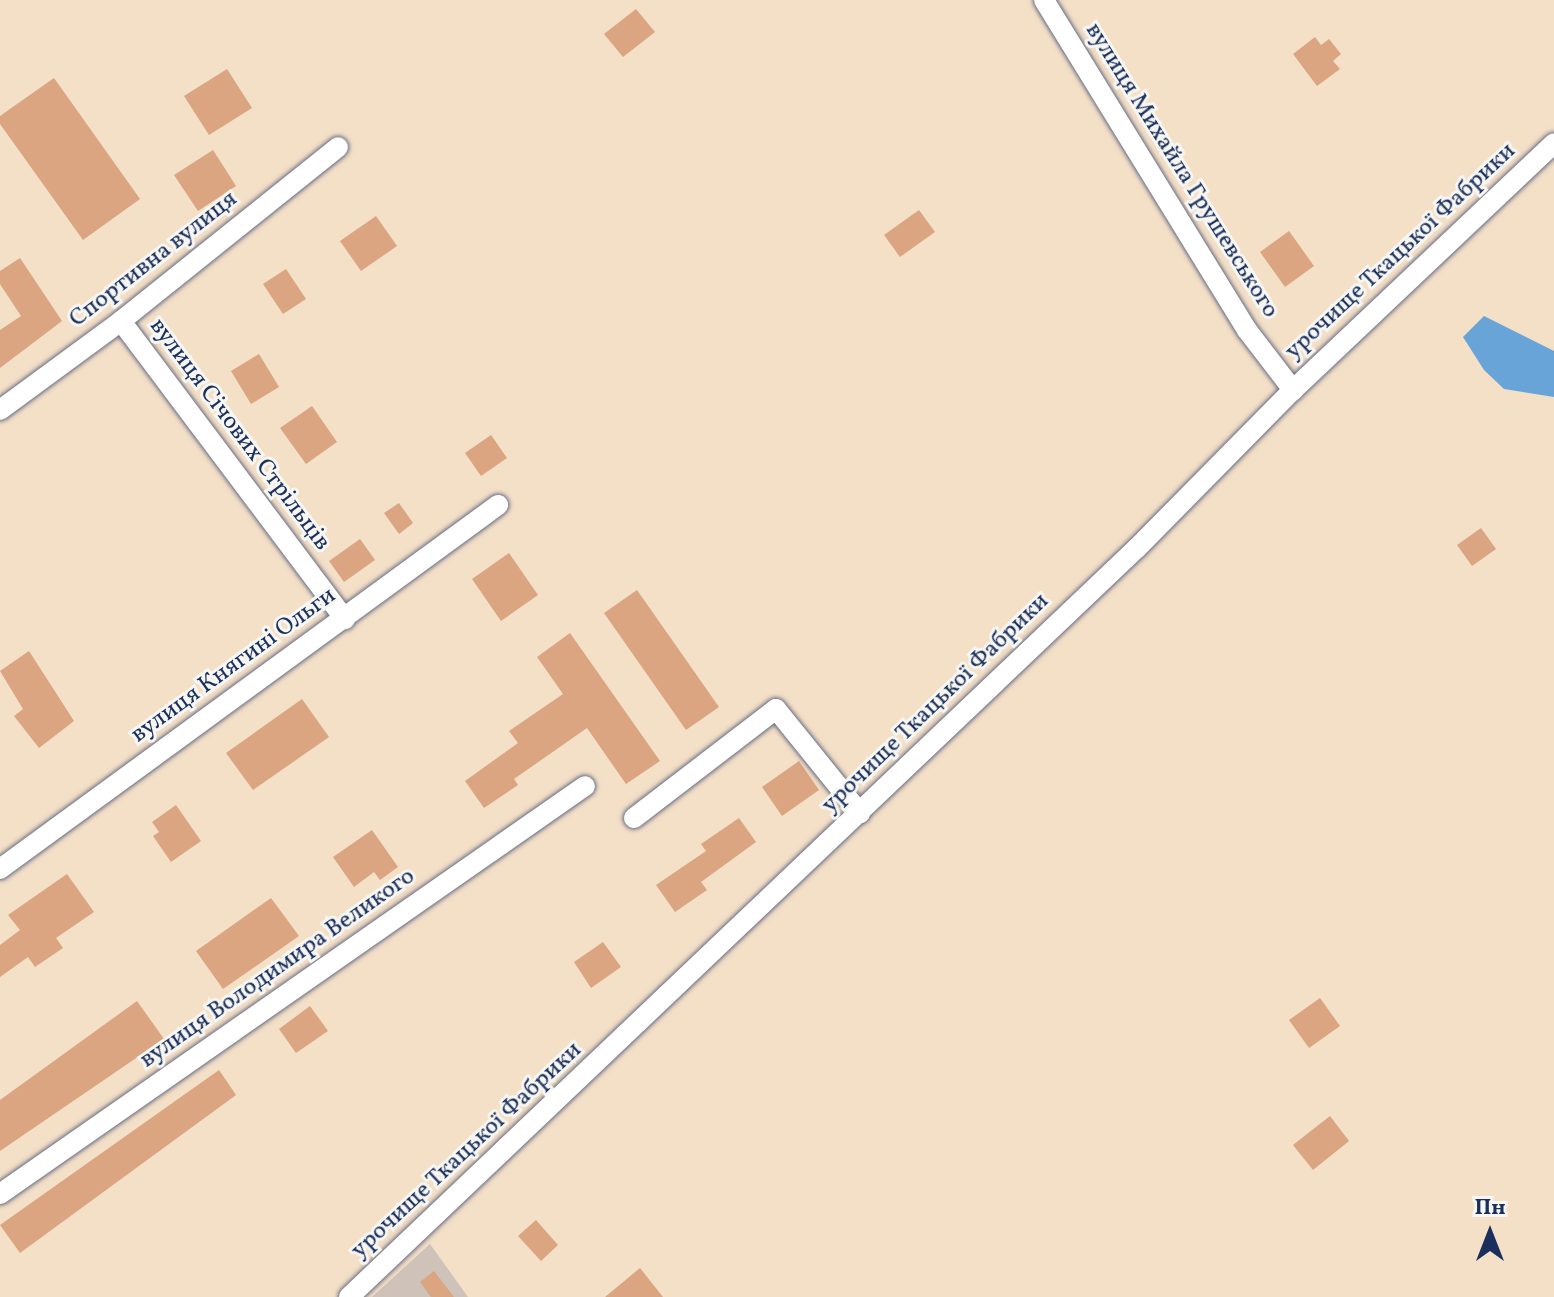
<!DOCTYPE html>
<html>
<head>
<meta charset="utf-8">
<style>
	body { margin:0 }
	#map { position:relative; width:1554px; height:1297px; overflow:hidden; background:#f4dfc7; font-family:Vollkorn,serif }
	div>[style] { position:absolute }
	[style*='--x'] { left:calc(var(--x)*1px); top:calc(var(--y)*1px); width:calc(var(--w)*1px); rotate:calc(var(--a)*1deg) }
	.industrial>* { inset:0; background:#cec2b9 }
	.water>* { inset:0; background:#69a4d9 }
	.building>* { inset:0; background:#daa580 }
	.roads { filter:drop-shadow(0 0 2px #676d83) drop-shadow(0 0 2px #676d83) }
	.minor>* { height:20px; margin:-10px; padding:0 10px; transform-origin:10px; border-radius:10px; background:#fff }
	span { translate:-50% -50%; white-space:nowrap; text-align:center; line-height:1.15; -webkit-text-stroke:6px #f6f6f2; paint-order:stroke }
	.street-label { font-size:24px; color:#1b2f5e }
	.north { position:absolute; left:1450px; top:1193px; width:80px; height:80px; -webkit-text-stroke:6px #f6f6f2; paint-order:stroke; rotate:0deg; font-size:22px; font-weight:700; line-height:32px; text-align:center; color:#1b2f5e }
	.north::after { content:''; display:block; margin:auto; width:28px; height:36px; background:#1b2f5e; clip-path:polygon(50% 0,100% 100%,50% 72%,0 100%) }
</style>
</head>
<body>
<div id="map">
	<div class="industrial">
		<div style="clip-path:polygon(430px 1244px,468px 1297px,372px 1297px)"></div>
	</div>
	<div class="water">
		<div style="clip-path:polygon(1484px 316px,1554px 351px,1554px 397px,1504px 389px,1484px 370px,1463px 337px)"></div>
	</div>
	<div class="building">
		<div style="clip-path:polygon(636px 9px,655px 32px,623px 57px,604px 34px)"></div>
		<div style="clip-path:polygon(1315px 37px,1321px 45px,1329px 39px,1341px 54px,1333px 61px,1340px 69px,1317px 86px,1293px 54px)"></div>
		<div style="clip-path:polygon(227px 69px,252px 108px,209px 135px,184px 96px)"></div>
		<div style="clip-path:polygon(54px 78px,140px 199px,83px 240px,0 124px,0 116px)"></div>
		<div style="clip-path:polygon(213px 150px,236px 186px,198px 211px,174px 175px)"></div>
		<div style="clip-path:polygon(919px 210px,935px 232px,900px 257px,884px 235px)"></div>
		<div style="clip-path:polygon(376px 216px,397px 246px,361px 271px,340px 241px)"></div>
		<div style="clip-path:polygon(1289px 231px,1314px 266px,1285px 287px,1260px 252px)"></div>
		<div style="clip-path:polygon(20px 258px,62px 321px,0 368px,0 330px,21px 316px,0 284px,0 271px)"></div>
		<div style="clip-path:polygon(286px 269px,306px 299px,283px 314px,263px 284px)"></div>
		<div style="clip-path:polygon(259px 354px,279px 387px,251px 404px,231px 371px)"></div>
		<div style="clip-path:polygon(312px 406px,337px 442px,306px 464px,280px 428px)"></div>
		<div style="clip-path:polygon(491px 435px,507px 458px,481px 476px,465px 453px)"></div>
		<div style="clip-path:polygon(399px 503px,413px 523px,399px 534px,384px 513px)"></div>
		<div style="clip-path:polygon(1481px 528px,1496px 549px,1472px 566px,1457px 545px)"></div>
		<div style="clip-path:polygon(360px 539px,375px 560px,344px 582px,329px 561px)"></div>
		<div style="clip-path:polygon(509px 553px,538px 595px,501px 621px,472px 579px)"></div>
		<div style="clip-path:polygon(637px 590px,719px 707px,686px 730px,604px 613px)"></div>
		<div style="clip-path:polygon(570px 633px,660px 761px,626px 784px,587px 728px,514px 779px,518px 785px,484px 808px,465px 781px,518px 743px,509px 731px,563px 694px,537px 657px)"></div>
		<div style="clip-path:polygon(29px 651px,74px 721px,39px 748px,14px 716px,23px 709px,0 671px)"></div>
		<div style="clip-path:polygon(302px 699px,329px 737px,253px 790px,226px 753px)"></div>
		<div style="clip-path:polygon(799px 761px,819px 790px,782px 816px,762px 787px)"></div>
		<div style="clip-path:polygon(176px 805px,201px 841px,171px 862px,153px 836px,159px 832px,152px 822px)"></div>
		<div style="clip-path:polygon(739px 818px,756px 842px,701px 882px,707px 890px,675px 912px,656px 885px,706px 851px,701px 844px)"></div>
		<div style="clip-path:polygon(372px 830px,398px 867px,380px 880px,374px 872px,354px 887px,333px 857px)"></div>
		<div style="clip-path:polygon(67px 874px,94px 912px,56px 938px,63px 948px,35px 967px,28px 957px,0 977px,0 945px,20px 930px,8px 915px)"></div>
		<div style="clip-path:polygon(271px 898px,299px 936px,223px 989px,196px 951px)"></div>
		<div style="clip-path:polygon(603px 942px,621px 967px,591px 988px,574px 962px)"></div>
		<div style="clip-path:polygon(1320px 998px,1340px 1026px,1309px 1048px,1289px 1020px)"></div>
		<div style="clip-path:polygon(137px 1001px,164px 1039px,0 1151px,0 1100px)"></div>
		<div style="clip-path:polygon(310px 1006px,328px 1031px,296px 1053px,279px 1029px)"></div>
		<div style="clip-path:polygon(219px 1070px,236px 1095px,20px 1253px,0 1225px)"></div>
		<div style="clip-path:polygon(1330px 1116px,1349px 1141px,1313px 1170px,1293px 1145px)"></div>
		<div style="clip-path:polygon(536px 1220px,558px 1245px,541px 1261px,518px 1236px)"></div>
		<div style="clip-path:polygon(640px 1268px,663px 1297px,605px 1297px)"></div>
		<div style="clip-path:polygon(434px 1271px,454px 1297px,431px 1297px,420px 1282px)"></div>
	</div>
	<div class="roads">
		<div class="minor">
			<div style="--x:1044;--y:0;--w:387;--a:58.4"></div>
			<div style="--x:1247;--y:330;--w:76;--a:52.5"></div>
			<div style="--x:121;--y:321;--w:373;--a:53.1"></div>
			<div style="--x:0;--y:410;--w:150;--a:-36.3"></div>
			<div style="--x:121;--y:321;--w:278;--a:-38.7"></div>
			<div style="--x:634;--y:818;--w:179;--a:-37.5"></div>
			<div style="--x:776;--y:709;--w:134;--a:51.1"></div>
			<div style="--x:0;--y:869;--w:617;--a:-36.16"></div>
			<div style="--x:0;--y:1194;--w:713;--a:-34.89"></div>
			<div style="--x:349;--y:1297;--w:1087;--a:-43.55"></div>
			<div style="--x:1137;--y:548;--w:222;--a:-45.4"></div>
			<div style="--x:1293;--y:390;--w:359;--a:-43.4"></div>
		</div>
	</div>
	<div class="street-label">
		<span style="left:1181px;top:171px;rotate:58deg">вулиця Михайла Грушевського</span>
		<span style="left:1401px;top:252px;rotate:-43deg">урочище Ткацької Фабрики</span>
		<span style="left:154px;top:260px;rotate:-38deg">Спортивна вулиця</span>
		<span style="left:239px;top:435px;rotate:53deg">вулиця Січових Стрільців</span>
		<span style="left:234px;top:666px;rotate:-36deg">вулиця Княгині Ольги</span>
		<span style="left:936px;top:704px;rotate:-44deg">урочище Ткацької Фабрики</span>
		<span style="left:278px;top:969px;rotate:-35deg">вулиця Володимира Великого</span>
		<span style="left:467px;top:1151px;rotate:-43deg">урочище Ткацької Фабрики</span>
	</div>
	<div class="north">Пн</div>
</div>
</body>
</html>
